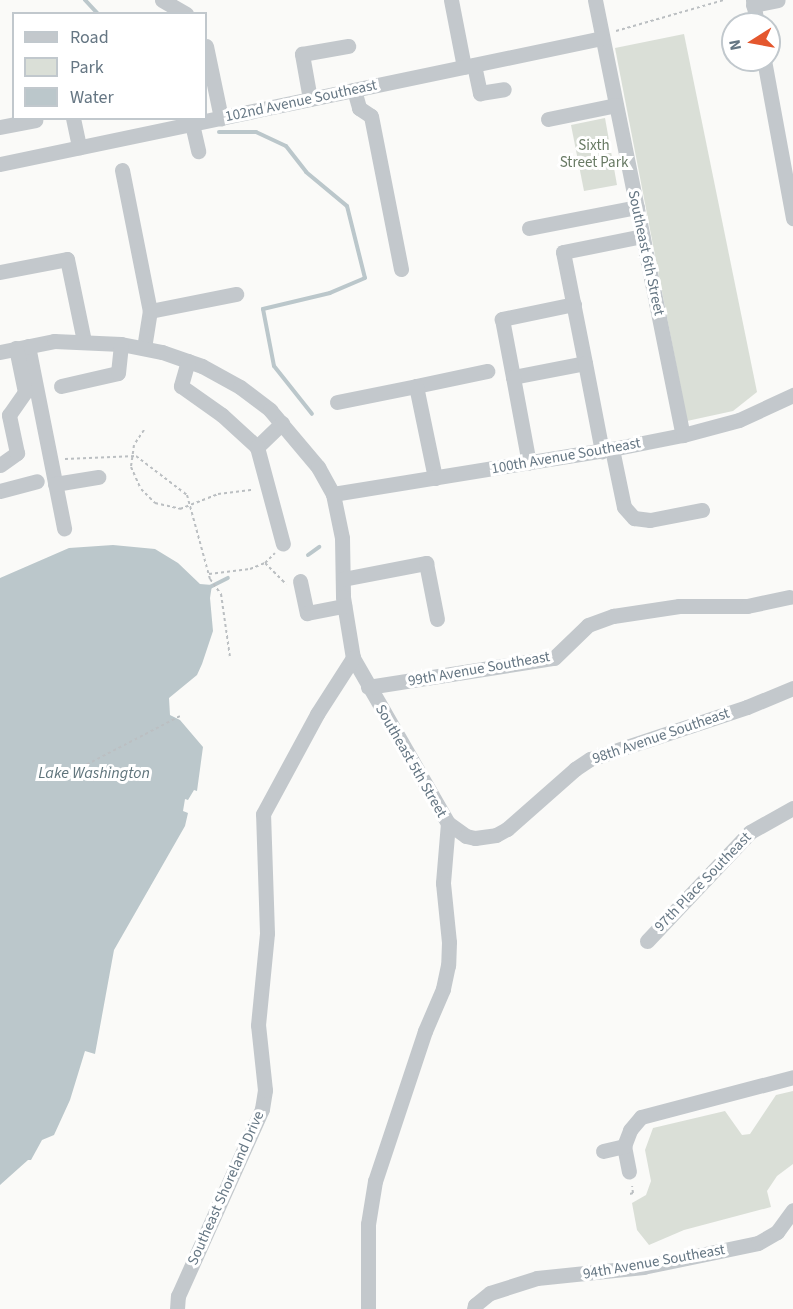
<!DOCTYPE html>
<html>
<head>
<meta charset="utf-8">
<style>
	body { margin:0 }
	#map { position:relative; width:793px; height:1309px; overflow:hidden; background:#fafaf8; font-family:"Source Sans 3",sans-serif }
	div>[style] { position:absolute }
	[style*='--x'] { left:calc(var(--x)*1px); top:calc(var(--y)*1px); width:calc(var(--w)*1px); rotate:calc(var(--a)*1deg) }
	.green>* { inset:0; background:#dadfd7 }
	.water>* { inset:0; background:#bbc7cb }
	.stream>* { height:4px; margin:-2px; padding:0 2px; transform-origin:2px; border-radius:2px; background:#bbc7cb }
	.path>* { height:2px; margin-top:-1px; transform-origin:0; background:repeating-linear-gradient(90deg,#bbbfc2 0 3px,transparent 0 6px) }
	.minor>* { height:15px; margin:-7.5px; padding:0 7.5px; transform-origin:7.5px; border-radius:7.5px; background:#c3c8cc }
	span { translate:-50% -50%; white-space:nowrap; text-align:center; line-height:1.15; -webkit-text-stroke:6px #fff; paint-order:stroke }
	.street-label { font-size:15px; color:#657683 }
	.park-label { font-size:15px; color:#687a64 }
	.water-label { font-size:16px; color:#60757c; font-style:italic }
	.legend { position:absolute; left:12px; top:12px; width:195px; height:108px; box-sizing:border-box; background:#fff; border:2px solid #c1c8cd; margin:0; padding:8px 10px; list-style:none; font-size:18px; color:#657683 }
	.legend li { display:flex; align-items:center; gap:12px; height:30px }
	.legend b { width:30px; border:2px solid #c1c8cd }
	.north { position:absolute; left:721px; top:12px; width:60px; height:60px; box-sizing:border-box; background:#fff; border:2px solid #c1c8cd; border-radius:50%; rotate:259deg; font-size:16px; font-weight:700; line-height:24px; text-align:center; color:#657683 }
	.north::after { content:''; display:block; margin:auto; width:21px; height:27px; background:#e4572e; clip-path:polygon(50% 0,100% 100%,50% 72%,0 100%) }
</style>
</head>
<body>
<div id="map">
	<div class="green">
		<div style="clip-path:polygon(684px 34px,757px 392px,733px 411px,687px 421px,615px 48px)"></div>
		<div style="clip-path:polygon(605px 118px,617px 185px,584px 191px,571px 125px)"></div>
		<div style="clip-path:polygon(793px 1091px,793px 1164px,777px 1176px,767px 1191px,771px 1207px,684px 1230px,649px 1245px,637px 1230px,632px 1203px,646px 1195px,651px 1181px,645px 1150px,653px 1128px,725px 1111px,742px 1135px,750px 1134px,776px 1095px)"></div>
	</div>
	<div class="water">
		<div style="clip-path:polygon(113px 545px,155px 549px,178px 563px,200px 584px,212px 585px,210px 598px,213px 631px,202px 664px,197px 675px,169px 698px,170px 715px,180px 720px,203px 747px,197px 791px,194px 790px,188px 800px,185px 799px,183px 811px,188px 813px,185px 826px,114px 950px,95px 1054px,85px 1051px,70px 1100px,54px 1135px,42px 1140px,31px 1160px,28px 1160px,0 1185px,0 578px,69px 548px)"></div>
	</div>
	<div class="stream">
		<div style="--x:85;--y:0;--w:19;--a:47"></div>
		<div style="--x:219;--y:132;--w:37;--a:0"></div>
		<div style="--x:256;--y:132;--w:33;--a:25"></div>
		<div style="--x:286;--y:146;--w:33;--a:52"></div>
		<div style="--x:306;--y:172;--w:53;--a:39.7"></div>
		<div style="--x:347;--y:206;--w:74;--a:76"></div>
		<div style="--x:365;--y:278;--w:38;--a:157"></div>
		<div style="--x:330;--y:293;--w:69;--a:166.6"></div>
		<div style="--x:263;--y:309;--w:58;--a:79.1"></div>
		<div style="--x:274;--y:366;--w:61;--a:51.6"></div>
		<div style="--x:308;--y:555;--w:14;--a:-36"></div>
		<div style="--x:210;--y:587;--w:20;--a:-27"></div>
	</div>
	<div class="path">
		<div style="--x:616;--y:31;--w:112;--a:-16"></div>
		<div style="--x:144;--y:430;--w:18;--a:124"></div>
		<div style="--x:134;--y:445;--w:22;--a:98"></div>
		<div style="--x:131;--y:467;--w:24;--a:66"></div>
		<div style="--x:141;--y:489;--w:20;--a:45"></div>
		<div style="--x:155;--y:503;--w:26;--a:13"></div>
		<div style="--x:180;--y:509;--w:41;--a:-21.5"></div>
		<div style="--x:218;--y:494;--w:35;--a:-7"></div>
		<div style="--x:65;--y:459;--w:71;--a:-2.4"></div>
		<div style="--x:136;--y:456;--w:64;--a:37.4"></div>
		<div style="--x:187;--y:495;--w:87;--a:74.7"></div>
		<div style="--x:210;--y:579;--w:19;--a:54"></div>
		<div style="--x:221;--y:594;--w:64;--a:81.9"></div>
		<div style="--x:265;--y:563;--w:30;--a:45"></div>
		<div style="--x:209;--y:574;--w:41;--a:-7"></div>
		<div style="--x:250;--y:569;--w:16;--a:-22"></div>
		<div style="--x:265;--y:563;--w:14;--a:-45"></div>
		<div style="--x:76;--y:770;--w:117;--a:-27.4"></div>
		<div style="--x:630;--y:1194;--w:3;--a:-18"></div>
		<div style="--x:633;--y:1193;--w:7;--a:-98"></div>
	</div>
	<div class="minor">
		<div style="--x:162;--y:0;--w:28;--a:30"></div>
		<div style="--x:451;--y:0;--w:68;--a:79"></div>
		<div style="--x:595;--y:0;--w:444;--a:78.6"></div>
		<div style="--x:753;--y:0;--w:24;--a:81"></div>
		<div style="--x:753;--y:5;--w:25;--a:-11"></div>
		<div style="--x:206;--y:46;--w:74;--a:78.2"></div>
		<div style="--x:764;--y:60;--w:161;--a:79.6"></div>
		<div style="--x:474;--y:65;--w:29;--a:78"></div>
		<div style="--x:480;--y:93;--w:24;--a:-9"></div>
		<div style="--x:354;--y:90;--w:19;--a:74"></div>
		<div style="--x:359;--y:108;--w:14;--a:34"></div>
		<div style="--x:371;--y:116;--w:156;--a:78.9"></div>
		<div style="--x:310;--y:99;--w:46;--a:-100.1"></div>
		<div style="--x:302;--y:54;--w:47;--a:-9.9"></div>
		<div style="--x:73;--y:118;--w:30;--a:78"></div>
		<div style="--x:548;--y:119;--w:69;--a:-11.6"></div>
		<div style="--x:192;--y:124;--w:28;--a:77"></div>
		<div style="--x:0;--y:127;--w:36;--a:-11"></div>
		<div style="--x:0;--y:164;--w:615;--a:-11.82"></div>
		<div style="--x:122;--y:170;--w:144;--a:78.8"></div>
		<div style="--x:529;--y:228;--w:110;--a:-11"></div>
		<div style="--x:0;--y:272;--w:68;--a:-11"></div>
		<div style="--x:67;--y:259;--w:84;--a:78.3"></div>
		<div style="--x:574;--y:304;--w:74;--a:168.2"></div>
		<div style="--x:502;--y:319;--w:59;--a:79.3"></div>
		<div style="--x:513;--y:377;--w:73;--a:-11"></div>
		<div style="--x:585;--y:363;--w:113;--a:-101.2"></div>
		<div style="--x:563;--y:252;--w:81;--a:-11.4"></div>
		<div style="--x:28;--y:346;--w:186;--a:78.8"></div>
		<div style="--x:144;--y:348;--w:37;--a:-81"></div>
		<div style="--x:150;--y:311;--w:88;--a:-11.2"></div>
		<div style="--x:0;--y:352;--w:55;--a:-11.5"></div>
		<div style="--x:54;--y:341;--w:67;--a:2.6"></div>
		<div style="--x:121;--y:344;--w:42;--a:11"></div>
		<div style="--x:162;--y:352;--w:42;--a:19.3"></div>
		<div style="--x:202;--y:366;--w:43;--a:28.9"></div>
		<div style="--x:240;--y:387;--w:38;--a:37"></div>
		<div style="--x:270;--y:410;--w:75;--a:49.9"></div>
		<div style="--x:318;--y:467;--w:31;--a:61"></div>
		<div style="--x:333;--y:494;--w:45;--a:78.4"></div>
		<div style="--x:342;--y:538;--w:59;--a:89"></div>
		<div style="--x:343;--y:597;--w:62;--a:80.7"></div>
		<div style="--x:353;--y:658;--w:190;--a:60.1"></div>
		<div style="--x:448;--y:823;--w:60;--a:94.8"></div>
		<div style="--x:443;--y:883;--w:59;--a:84.2"></div>
		<div style="--x:449;--y:942;--w:23;--a:92"></div>
		<div style="--x:448;--y:965;--w:25;--a:102"></div>
		<div style="--x:443;--y:989;--w:46;--a:113.2"></div>
		<div style="--x:425;--y:1031;--w:158;--a:108.4"></div>
		<div style="--x:375;--y:1181;--w:44;--a:99.2"></div>
		<div style="--x:368;--y:1224;--w:85;--a:90"></div>
		<div style="--x:188;--y:361;--w:26;--a:106"></div>
		<div style="--x:181;--y:386;--w:50;--a:35.3"></div>
		<div style="--x:222;--y:415;--w:47;--a:42.4"></div>
		<div style="--x:585;--y:363;--w:90;--a:79.1"></div>
		<div style="--x:513;--y:377;--w:87;--a:79.5"></div>
		<div style="--x:61;--y:386;--w:58;--a:-12.8"></div>
		<div style="--x:118;--y:373;--w:29;--a:-84"></div>
		<div style="--x:416;--y:386;--w:73;--a:-11.9"></div>
		<div style="--x:337;--y:402;--w:81;--a:-11.4"></div>
		<div style="--x:416;--y:386;--w:94;--a:78.3"></div>
		<div style="--x:282;--y:423;--w:35;--a:136"></div>
		<div style="--x:257;--y:447;--w:100;--a:75"></div>
		<div style="--x:612;--y:449;--w:59;--a:78.3"></div>
		<div style="--x:624;--y:507;--w:15;--a:48"></div>
		<div style="--x:634;--y:518;--w:16;--a:7"></div>
		<div style="--x:650;--y:520;--w:53;--a:-10.9"></div>
		<div style="--x:0;--y:465;--w:21;--a:-35"></div>
		<div style="--x:17;--y:453;--w:39;--a:-102"></div>
		<div style="--x:9;--y:415;--w:28;--a:-55"></div>
		<div style="--x:25;--y:392;--w:45;--a:-101.6"></div>
		<div style="--x:55;--y:484;--w:44;--a:-9.2"></div>
		<div style="--x:0;--y:491;--w:38;--a:-15"></div>
		<div style="--x:333;--y:494;--w:283;--a:-9.2"></div>
		<div style="--x:612;--y:449;--w:72;--a:-11.2"></div>
		<div style="--x:683;--y:435;--w:58;--a:-15"></div>
		<div style="--x:739;--y:420;--w:60;--a:-24.8"></div>
		<div style="--x:343;--y:579;--w:85;--a:-10.9"></div>
		<div style="--x:426;--y:563;--w:57;--a:78.9"></div>
		<div style="--x:300;--y:581;--w:33;--a:78"></div>
		<div style="--x:307;--y:613;--w:38;--a:-11"></div>
		<div style="--x:368;--y:687;--w:188;--a:-8.9"></div>
		<div style="--x:554;--y:658;--w:47;--a:-44.1"></div>
		<div style="--x:588;--y:625;--w:27;--a:-20"></div>
		<div style="--x:613;--y:616;--w:67;--a:-8.6"></div>
		<div style="--x:679;--y:606;--w:68;--a:0"></div>
		<div style="--x:747;--y:606;--w:43;--a:-12.1"></div>
		<div style="--x:448;--y:823;--w:22;--a:36"></div>
		<div style="--x:466;--y:836;--w:9;--a:13"></div>
		<div style="--x:475;--y:838;--w:21;--a:-8"></div>
		<div style="--x:496;--y:835;--w:13;--a:-29"></div>
		<div style="--x:507;--y:829;--w:91;--a:-41.4"></div>
		<div style="--x:575;--y:769;--w:18;--a:-34"></div>
		<div style="--x:590;--y:759;--w:165;--a:-18.3"></div>
		<div style="--x:747;--y:707;--w:50;--a:-22.4"></div>
		<div style="--x:647;--y:941;--w:150;--a:-46.6"></div>
		<div style="--x:750;--y:832;--w:49;--a:-29.2"></div>
		<div style="--x:624;--y:1146;--w:26;--a:79"></div>
		<div style="--x:603;--y:1151;--w:22;--a:-13"></div>
		<div style="--x:624;--y:1146;--w:17;--a:-69"></div>
		<div style="--x:630;--y:1130;--w:17;--a:-50"></div>
		<div style="--x:641;--y:1117;--w:157;--a:-14.7"></div>
		<div style="--x:177;--y:1309;--w:13;--a:-86"></div>
		<div style="--x:178;--y:1296;--w:205;--a:-65.8"></div>
		<div style="--x:262;--y:1109;--w:19;--a:-81"></div>
		<div style="--x:265;--y:1090;--w:65;--a:-96.1"></div>
		<div style="--x:258;--y:1025;--w:92;--a:-84.4"></div>
		<div style="--x:267;--y:933;--w:119;--a:-91.9"></div>
		<div style="--x:263;--y:814;--w:114;--a:-61.6"></div>
		<div style="--x:317;--y:714;--w:67;--a:-57.3"></div>
		<div style="--x:474;--y:1309;--w:4;--a:-76"></div>
		<div style="--x:475;--y:1305;--w:19;--a:-39"></div>
		<div style="--x:490;--y:1293;--w:49;--a:-17.7"></div>
		<div style="--x:537;--y:1278;--w:107;--a:-5.9"></div>
		<div style="--x:643;--y:1267;--w:117;--a:-11.8"></div>
		<div style="--x:758;--y:1243;--w:22;--a:-30"></div>
		<div style="--x:777;--y:1232;--w:27;--a:-54"></div>
	</div>
	<div class="street-label">
		<span style="left:301px;top:101px;rotate:-12deg">102nd Avenue Southeast</span>
		<span style="left:646px;top:253px;rotate:78deg">Southeast 6th Street</span>
		<span style="left:566px;top:456px;rotate:-10deg">100th Avenue Southeast</span>
		<span style="left:479px;top:669px;rotate:-10deg">99th Avenue Southeast</span>
		<span style="left:661px;top:736px;rotate:-19deg">98th Avenue Southeast</span>
		<span style="left:411px;top:761px;rotate:60deg">Southeast 5th Street</span>
		<span style="left:703px;top:882px;rotate:-46deg">97th Place Southeast</span>
		<span style="left:226px;top:1188px;rotate:-66deg">Southeast Shoreland Drive</span>
		<span style="left:654px;top:1262px;rotate:-10deg">94th Avenue Southeast</span>
	</div>
	<div class="park-label">
		<span style="left:594px;top:154px">Sixth<br>Street Park</span>
	</div>
	<div class="water-label">
		<span style="left:94px;top:773px">Lake Washington</span>
	</div>
	<ul class="legend">
	<li><b style="height:8px;background:#c3c8cc"></b>Road</li>
	<li><b style="height:16px;background:#dadfd7"></b>Park</li>
	<li><b style="height:16px;background:#bbc7cb"></b>Water</li>
	</ul>
	<div class="north">N</div>
</div>
</body>
</html>
